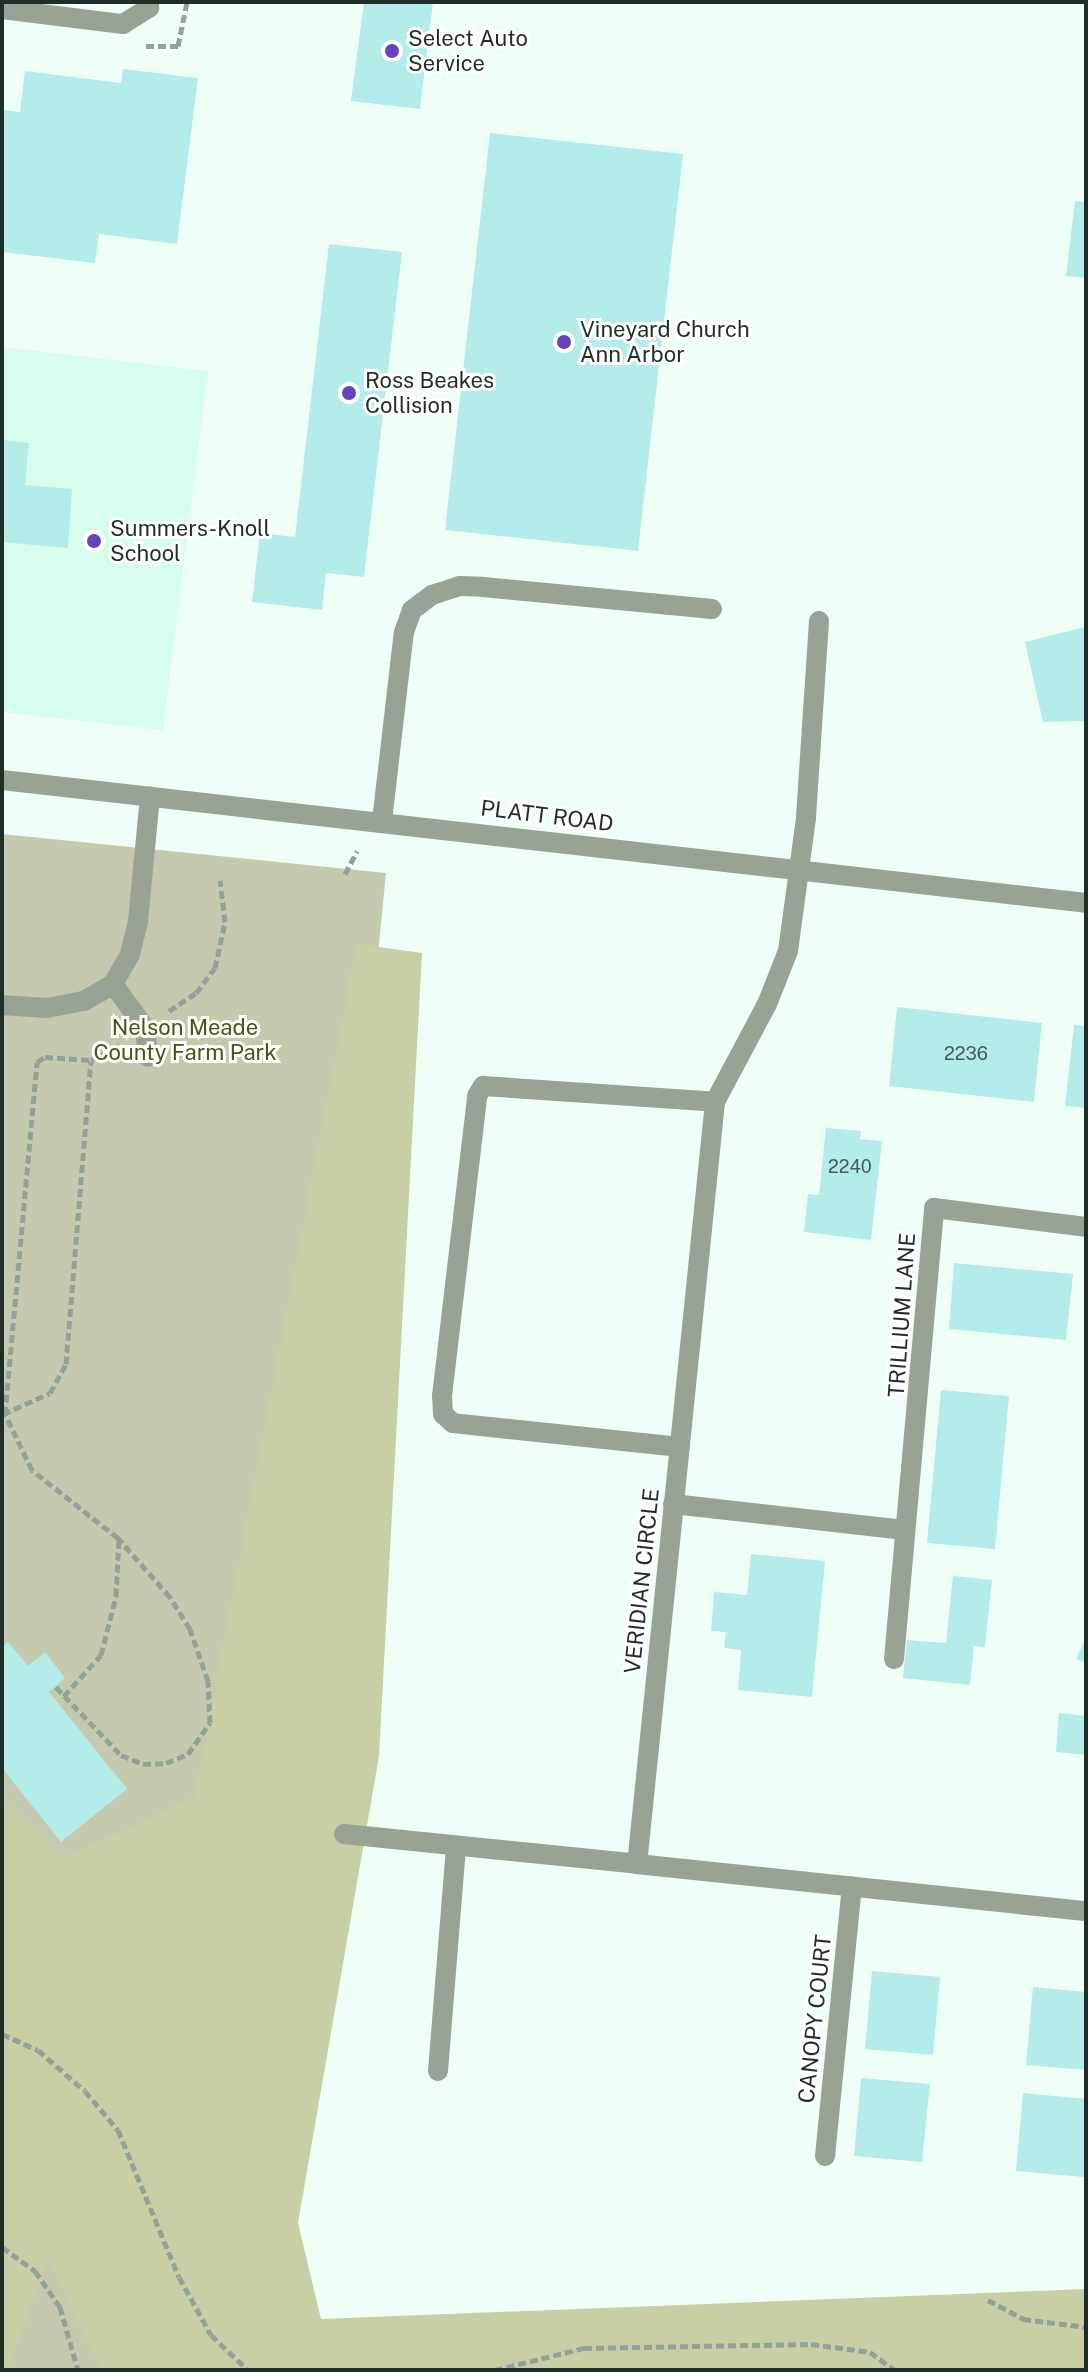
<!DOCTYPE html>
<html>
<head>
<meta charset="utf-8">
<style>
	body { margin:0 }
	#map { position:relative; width:1088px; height:2372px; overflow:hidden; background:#effff7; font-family:"Public Sans",sans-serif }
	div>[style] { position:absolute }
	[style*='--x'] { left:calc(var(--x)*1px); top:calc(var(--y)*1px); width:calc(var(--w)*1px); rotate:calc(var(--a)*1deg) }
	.built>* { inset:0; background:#d7feec }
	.green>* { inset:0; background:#c5c9ae }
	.forest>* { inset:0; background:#c8cfa4 }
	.building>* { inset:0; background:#b3ece8 }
	.path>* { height:5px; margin-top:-2.5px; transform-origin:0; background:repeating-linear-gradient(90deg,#92a29a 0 8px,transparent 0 12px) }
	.minor>* { height:20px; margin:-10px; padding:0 10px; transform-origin:10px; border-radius:10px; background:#98a396 }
	.dots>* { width:22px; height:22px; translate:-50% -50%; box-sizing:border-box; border:4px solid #fff; border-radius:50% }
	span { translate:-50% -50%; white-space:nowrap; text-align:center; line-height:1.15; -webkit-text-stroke:6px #fff; paint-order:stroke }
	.number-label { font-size:18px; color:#445e57 }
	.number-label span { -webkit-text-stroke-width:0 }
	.poi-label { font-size:22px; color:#1f2f27 }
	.left { translate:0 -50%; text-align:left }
	.street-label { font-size:22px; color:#1f2f27 }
	.park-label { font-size:22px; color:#4d540f }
	.frame { position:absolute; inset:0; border:4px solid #1f2f27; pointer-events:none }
</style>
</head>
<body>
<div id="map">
	<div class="built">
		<div style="clip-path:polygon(2px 347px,208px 371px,163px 730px,2px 712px)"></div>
	</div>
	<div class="green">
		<div style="clip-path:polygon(2px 834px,386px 873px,244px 2312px,857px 2370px,2px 2370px)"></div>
	</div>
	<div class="forest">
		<div style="clip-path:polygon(357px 944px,422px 953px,379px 1756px,298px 2223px,321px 2319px,1086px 2289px,1086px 2370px,102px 2370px,49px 2258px,7px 2370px,2px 2370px,2px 1800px,63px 1859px,194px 1797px)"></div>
	</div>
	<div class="building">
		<div style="clip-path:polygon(364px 2px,433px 2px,420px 109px,351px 101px)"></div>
		<div style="clip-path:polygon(123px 69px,198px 78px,177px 244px,99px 234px,95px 263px,2px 252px,2px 110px,20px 112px,25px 71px,121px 83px)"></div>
		<div style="clip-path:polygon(490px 133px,683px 154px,638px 551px,445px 530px)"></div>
		<div style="clip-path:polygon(1075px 201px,1086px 202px,1086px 278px,1066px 276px)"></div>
		<div style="clip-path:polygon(329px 244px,402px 252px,364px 577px,326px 573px,322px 610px,252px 602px,260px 533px,295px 537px)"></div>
		<div style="clip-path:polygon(2px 440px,29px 443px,25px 485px,72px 489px,68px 548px,2px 542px)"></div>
		<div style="clip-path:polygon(1086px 627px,1086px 721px,1043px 722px,1025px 642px)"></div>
		<div style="clip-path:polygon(897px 1007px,1042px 1023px,1034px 1102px,889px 1086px)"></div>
		<div style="clip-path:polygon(1074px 1025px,1086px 1026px,1086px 1108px,1065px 1106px)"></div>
		<div style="clip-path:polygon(826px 1128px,861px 1131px,860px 1139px,882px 1141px,871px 1240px,804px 1232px,808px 1194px,819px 1195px)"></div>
		<div style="clip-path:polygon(954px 1263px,1073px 1274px,1066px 1340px,949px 1329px)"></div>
		<div style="clip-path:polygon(941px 1390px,1009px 1396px,995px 1549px,927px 1543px)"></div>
		<div style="clip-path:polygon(751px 1554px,825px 1561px,812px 1697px,738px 1690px,741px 1650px,724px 1648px,726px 1632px,711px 1631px,714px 1592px,747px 1595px)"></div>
		<div style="clip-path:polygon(953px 1576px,992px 1580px,985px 1647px,974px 1646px,970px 1685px,903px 1678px,907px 1640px,946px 1643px)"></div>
		<div style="clip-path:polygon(1086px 1638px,1086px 1663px,1076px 1659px)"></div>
		<div style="clip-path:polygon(8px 1642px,28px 1666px,45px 1652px,65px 1678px,49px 1692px,127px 1789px,61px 1842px,2px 1768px,2px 1647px)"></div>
		<div style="clip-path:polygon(1059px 1713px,1086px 1716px,1086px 1755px,1056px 1752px)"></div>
		<div style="clip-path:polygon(872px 1971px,940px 1977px,933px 2055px,865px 2049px)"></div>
		<div style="clip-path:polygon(1033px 1987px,1086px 1992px,1086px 2070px,1026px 2065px)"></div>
		<div style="clip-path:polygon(861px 2078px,930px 2084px,922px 2162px,854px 2156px)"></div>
		<div style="clip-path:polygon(1023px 2093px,1086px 2099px,1084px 2177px,1016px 2171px)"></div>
	</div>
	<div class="path">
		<div style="--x:146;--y:46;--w:32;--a:0"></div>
		<div style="--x:178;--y:46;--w:45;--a:-78.4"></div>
		<div style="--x:345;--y:874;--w:26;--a:-62"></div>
		<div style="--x:169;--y:1011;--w:32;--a:-34"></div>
		<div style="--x:196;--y:993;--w:31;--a:-53"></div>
		<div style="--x:215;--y:968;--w:47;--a:-77.7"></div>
		<div style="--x:225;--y:922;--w:42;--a:-96.8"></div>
		<div style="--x:3;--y:1414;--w:51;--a:-24.1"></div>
		<div style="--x:50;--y:1393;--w:33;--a:-61"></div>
		<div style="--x:66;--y:1364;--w:304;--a:-85.3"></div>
		<div style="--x:56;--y:1687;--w:94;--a:46.3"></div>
		<div style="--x:121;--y:1755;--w:24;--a:22"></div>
		<div style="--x:143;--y:1764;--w:23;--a:-2"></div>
		<div style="--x:166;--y:1763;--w:24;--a:-22"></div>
		<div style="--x:188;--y:1754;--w:38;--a:-55"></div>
		<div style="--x:210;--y:1723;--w:42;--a:-92.7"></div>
		<div style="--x:208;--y:1681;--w:55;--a:-109.1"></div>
		<div style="--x:190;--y:1629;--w:38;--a:-122"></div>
		<div style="--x:170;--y:1597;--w:79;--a:-131.4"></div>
		<div style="--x:118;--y:1538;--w:110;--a:-141.7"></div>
		<div style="--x:32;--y:1470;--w:62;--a:-115.7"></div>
		<div style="--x:5;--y:1414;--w:353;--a:-84.8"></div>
		<div style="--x:37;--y:1062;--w:9;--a:-32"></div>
		<div style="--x:45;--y:1057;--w:46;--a:3.7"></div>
		<div style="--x:91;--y:1060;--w:31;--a:-27"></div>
		<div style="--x:64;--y:1696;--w:55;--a:-47.9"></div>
		<div style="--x:101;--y:1655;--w:61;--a:-75.7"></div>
		<div style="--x:116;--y:1596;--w:57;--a:-87"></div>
		<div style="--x:2;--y:2034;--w:39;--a:24"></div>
		<div style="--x:38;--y:2050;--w:62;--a:41.1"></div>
		<div style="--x:85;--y:2091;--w:51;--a:49.8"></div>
		<div style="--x:118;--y:2130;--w:159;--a:67.5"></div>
		<div style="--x:179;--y:2277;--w:66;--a:61.1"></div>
		<div style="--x:211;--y:2335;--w:51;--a:43.4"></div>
		<div style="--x:2;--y:2247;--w:41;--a:36"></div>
		<div style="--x:35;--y:2271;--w:44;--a:55.2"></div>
		<div style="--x:60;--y:2307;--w:66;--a:74.1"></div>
		<div style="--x:988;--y:2300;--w:40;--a:28"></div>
		<div style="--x:1023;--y:2319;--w:64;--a:7.2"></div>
		<div style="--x:495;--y:2370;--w:92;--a:-13.9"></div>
		<div style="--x:584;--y:2348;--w:227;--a:-1"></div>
		<div style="--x:811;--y:2344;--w:60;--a:7.7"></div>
		<div style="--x:870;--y:2352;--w:31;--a:36"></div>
	</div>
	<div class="minor">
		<div style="--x:2;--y:9;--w:122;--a:7.1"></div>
		<div style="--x:123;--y:24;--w:31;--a:-32"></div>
		<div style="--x:149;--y:8;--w:6;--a:-90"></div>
		<div style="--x:819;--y:621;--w:197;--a:93.8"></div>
		<div style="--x:806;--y:818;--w:134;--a:97.7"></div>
		<div style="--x:788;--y:951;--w:57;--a:111.6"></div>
		<div style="--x:767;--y:1004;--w:111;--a:118"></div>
		<div style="--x:715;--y:1102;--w:766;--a:95.84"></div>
		<div style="--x:637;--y:1864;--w:451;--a:6"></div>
		<div style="--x:2;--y:780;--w:1091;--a:6.47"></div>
		<div style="--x:382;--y:821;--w:190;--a:-83.4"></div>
		<div style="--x:404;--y:632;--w:23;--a:-70"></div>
		<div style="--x:412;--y:610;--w:25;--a:-37"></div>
		<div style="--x:432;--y:595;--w:29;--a:-18"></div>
		<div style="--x:460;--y:586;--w:23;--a:2"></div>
		<div style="--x:483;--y:587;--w:230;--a:5.5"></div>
		<div style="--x:113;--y:984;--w:54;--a:54"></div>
		<div style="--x:145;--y:1028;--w:29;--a:84"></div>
		<div style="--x:2;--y:1005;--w:45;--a:3.8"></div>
		<div style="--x:47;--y:1008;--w:38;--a:-11"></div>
		<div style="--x:84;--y:1001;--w:34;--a:-30"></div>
		<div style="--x:113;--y:984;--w:34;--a:-60"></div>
		<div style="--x:130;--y:954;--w:34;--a:-76"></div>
		<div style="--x:138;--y:921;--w:125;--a:-84.5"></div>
		<div style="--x:680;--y:1447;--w:228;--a:-174"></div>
		<div style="--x:453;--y:1423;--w:13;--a:-138"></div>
		<div style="--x:443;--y:1414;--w:18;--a:-93"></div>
		<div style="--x:442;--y:1396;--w:302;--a:-83.3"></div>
		<div style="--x:477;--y:1096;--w:12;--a:-59"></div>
		<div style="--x:483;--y:1086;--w:233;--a:3.9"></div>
		<div style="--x:673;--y:1504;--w:233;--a:6.4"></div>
		<div style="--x:894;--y:1659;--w:453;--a:-84.9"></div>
		<div style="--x:934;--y:1208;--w:153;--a:7.1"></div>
		<div style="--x:344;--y:1834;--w:295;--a:5.8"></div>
		<div style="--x:438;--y:2071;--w:226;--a:-85.4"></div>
		<div style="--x:825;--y:2156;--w:271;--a:-84.3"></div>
	</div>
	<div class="dots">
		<div style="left:392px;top:51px;background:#6443bc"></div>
		<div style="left:564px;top:342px;background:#6443bc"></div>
		<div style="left:349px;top:393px;background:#6443bc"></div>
		<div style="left:94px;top:541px;background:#6443bc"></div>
	</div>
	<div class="number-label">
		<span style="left:966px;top:1054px">2236</span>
		<span style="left:850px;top:1167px">2240</span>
	</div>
	<div class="poi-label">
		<span class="left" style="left:408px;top:51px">Select Auto<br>Service</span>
		<span class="left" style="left:580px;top:342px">Vineyard Church<br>Ann Arbor</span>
		<span class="left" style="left:365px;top:393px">Ross Beakes<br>Collision</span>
		<span class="left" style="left:110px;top:541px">Summers-Knoll<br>School</span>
	</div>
	<div class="street-label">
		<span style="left:547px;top:816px;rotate:7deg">PLATT ROAD</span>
		<span style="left:902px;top:1315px;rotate:-86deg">TRILLIUM LANE</span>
		<span style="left:642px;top:1581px;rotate:-84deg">VERIDIAN CIRCLE</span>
		<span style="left:815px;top:2019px;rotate:-84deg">CANOPY COURT</span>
	</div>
	<div class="park-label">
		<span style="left:185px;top:1040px">Nelson Meade<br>County Farm Park</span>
	</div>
	<div class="frame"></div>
</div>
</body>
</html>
